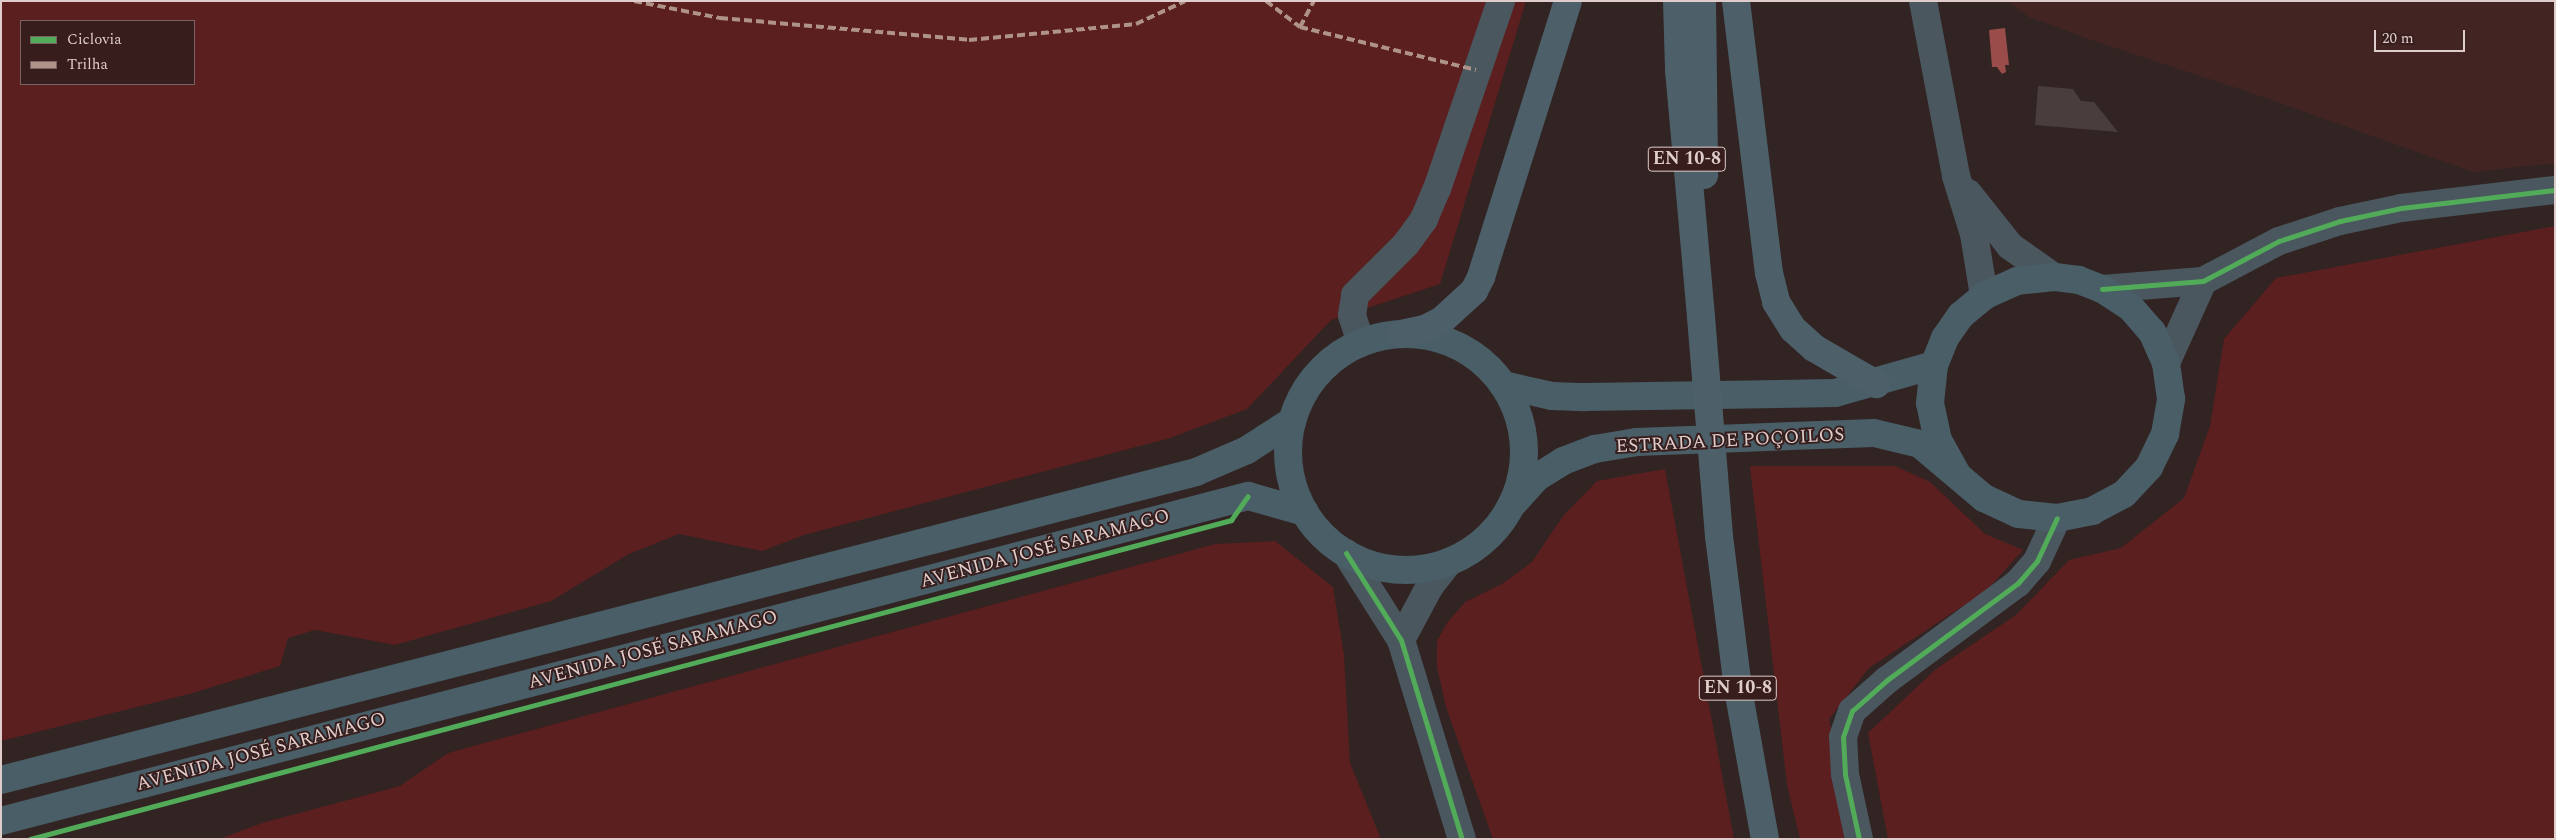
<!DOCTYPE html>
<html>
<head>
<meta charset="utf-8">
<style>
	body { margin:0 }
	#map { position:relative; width:2556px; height:840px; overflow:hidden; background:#312423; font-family:Spectral,serif }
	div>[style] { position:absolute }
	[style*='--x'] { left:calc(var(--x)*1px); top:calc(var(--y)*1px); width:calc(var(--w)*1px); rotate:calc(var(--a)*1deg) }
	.built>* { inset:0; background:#422523 }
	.green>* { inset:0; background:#5b1f1f }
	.water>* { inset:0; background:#994c49 }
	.building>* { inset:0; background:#4a3e3d }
	.minor>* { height:28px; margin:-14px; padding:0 14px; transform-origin:14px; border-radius:14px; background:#4a575f }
	.major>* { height:28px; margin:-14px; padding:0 14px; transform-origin:14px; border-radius:14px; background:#495e67 }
	.major>.ring { margin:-14px; padding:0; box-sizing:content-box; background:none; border:28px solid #495e67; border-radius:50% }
	.highway>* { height:28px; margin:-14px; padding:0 14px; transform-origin:14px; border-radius:14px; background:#4d606a }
	.highway-bridge>* { height:28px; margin:-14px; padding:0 14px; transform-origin:14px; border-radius:14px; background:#4d606a }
	.quiet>* { height:4px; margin-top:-2px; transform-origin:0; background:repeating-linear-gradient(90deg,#af9288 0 8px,transparent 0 12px) }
	.cycleway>* { height:5px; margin:-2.5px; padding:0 2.5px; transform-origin:2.5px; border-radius:2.5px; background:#51ab58 }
	span { translate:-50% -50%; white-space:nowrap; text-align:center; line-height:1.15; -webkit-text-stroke:4px #371e1d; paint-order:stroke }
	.shield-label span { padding:1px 4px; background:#371e1d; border:1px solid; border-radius:4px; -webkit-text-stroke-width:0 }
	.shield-label { font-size:18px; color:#dfcdcc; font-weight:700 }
	.street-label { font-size:19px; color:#dfcdcc }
	.frame { position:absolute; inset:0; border:2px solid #dfcdcc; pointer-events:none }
	.legend { position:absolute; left:20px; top:20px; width:175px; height:65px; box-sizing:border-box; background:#371e1d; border:1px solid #7a6463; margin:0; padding:6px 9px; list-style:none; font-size:15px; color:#dfcdcc }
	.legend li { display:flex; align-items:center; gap:10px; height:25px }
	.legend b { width:25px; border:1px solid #7a6463 }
	.scale { position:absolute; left:2374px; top:30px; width:91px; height:22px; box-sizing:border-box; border:2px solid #dfcdcc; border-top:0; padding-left:6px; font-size:15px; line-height:18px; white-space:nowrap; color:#dfcdcc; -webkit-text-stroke:4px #371e1d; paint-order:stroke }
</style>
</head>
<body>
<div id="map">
	<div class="built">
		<div style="clip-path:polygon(2007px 1px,2555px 1px,2555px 163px,2473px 172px,2243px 90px,2094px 41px,2029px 17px)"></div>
	</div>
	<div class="green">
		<div style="clip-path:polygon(evenodd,1px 1px,1526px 1px,1440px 284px,1331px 320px,1247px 409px,1170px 438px,804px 535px,762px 551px,679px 534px,629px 554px,551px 601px,395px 645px,315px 630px,288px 638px,280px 666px,193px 693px,1px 741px,1px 1px,21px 21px,194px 21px,194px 84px,21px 84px,21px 21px)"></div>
		<div style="clip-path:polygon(2555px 226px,2555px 839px,1888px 839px,1868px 733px,1936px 669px,2016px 615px,2069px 560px,2121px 548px,2184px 498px,2210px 426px,2224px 339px,2276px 278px)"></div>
		<div style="clip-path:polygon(1750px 466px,1895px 466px,1930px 482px,1985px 534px,2023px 550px,1987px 590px,1869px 668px,1829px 719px,1851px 839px,1800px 839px,1787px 785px)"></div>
		<div style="clip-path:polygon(1665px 469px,1734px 839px,1493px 839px,1446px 707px,1437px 667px,1437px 641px,1447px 623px,1465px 602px,1502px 584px,1532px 562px,1563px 516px,1597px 481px)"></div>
		<div style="clip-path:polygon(1275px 541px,1333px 587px,1344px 655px,1350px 763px,1381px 839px,219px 839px,262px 823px,400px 786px,448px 753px,1215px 544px)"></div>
	</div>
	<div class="water">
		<div style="clip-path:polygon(2005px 28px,2009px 65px,2005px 65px,2006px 72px,2002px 74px,1997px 67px,1992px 67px,1989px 30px)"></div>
	</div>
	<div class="building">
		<div style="clip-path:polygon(2038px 86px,2073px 89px,2081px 101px,2094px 102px,2118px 132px,2035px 125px)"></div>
	</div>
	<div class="minor">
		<div style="--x:1923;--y:1;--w:178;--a:79.3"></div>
		<div style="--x:1956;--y:176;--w:61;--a:72.8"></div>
		<div style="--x:1974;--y:234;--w:63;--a:80.8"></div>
		<div style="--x:1968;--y:193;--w:68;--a:51.6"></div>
		<div style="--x:2010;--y:246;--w:54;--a:35.2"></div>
		<div style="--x:2102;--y:289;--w:101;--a:-4.5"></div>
		<div style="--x:2203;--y:281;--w:86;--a:-27.8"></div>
		<div style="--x:2279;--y:241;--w:64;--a:-18.2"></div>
		<div style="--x:2340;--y:221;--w:62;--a:-12"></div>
		<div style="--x:2401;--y:208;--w:155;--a:-6.7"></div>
		<div style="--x:1361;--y:343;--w:29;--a:-108"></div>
		<div style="--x:1352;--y:315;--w:20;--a:-81"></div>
		<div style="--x:1355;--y:295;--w:72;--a:-45"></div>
		<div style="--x:1406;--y:244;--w:31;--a:-54"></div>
		<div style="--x:1424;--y:219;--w:33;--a:-67"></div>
		<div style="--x:1437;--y:189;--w:199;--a:-71.2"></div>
		<div style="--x:2166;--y:363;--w:90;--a:-65.7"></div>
		<div style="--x:1346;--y:553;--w:103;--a:57.7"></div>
		<div style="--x:1401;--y:640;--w:208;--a:73"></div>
		<div style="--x:1401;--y:640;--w:61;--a:-61.8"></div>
		<div style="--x:1430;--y:586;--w:31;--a:-52"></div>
		<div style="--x:1859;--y:839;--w:66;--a:-102.2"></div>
		<div style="--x:1845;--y:774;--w:37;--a:-93"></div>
		<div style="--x:1843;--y:737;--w:28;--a:-71"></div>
		<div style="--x:1852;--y:711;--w:47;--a:-41.5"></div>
		<div style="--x:1887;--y:680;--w:163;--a:-36.5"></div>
		<div style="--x:2018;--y:583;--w:29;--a:-49"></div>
		<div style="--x:2037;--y:561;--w:47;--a:-65.1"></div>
	</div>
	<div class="major">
		<div class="ring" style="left:1288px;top:334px;width:208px;height:208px"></div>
		<div style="--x:1503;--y:385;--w:50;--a:12.7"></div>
		<div style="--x:1552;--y:396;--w:33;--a:2"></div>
		<div style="--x:1585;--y:397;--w:250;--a:-0.9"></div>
		<div style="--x:1835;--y:393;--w:103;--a:-15.8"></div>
		<div style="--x:1511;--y:506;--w:38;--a:-48"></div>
		<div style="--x:1536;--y:478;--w:32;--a:-32"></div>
		<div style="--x:1563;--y:461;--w:34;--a:-21"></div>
		<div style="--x:1595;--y:449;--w:43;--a:-9.5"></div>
		<div style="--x:1637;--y:442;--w:237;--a:-2.2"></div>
		<div style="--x:1874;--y:433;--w:47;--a:13.4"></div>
		<div style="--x:1920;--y:444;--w:84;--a:40.2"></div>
		<div style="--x:1984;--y:498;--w:38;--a:25"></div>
		<div style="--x:2019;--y:514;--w:38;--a:6"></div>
		<div style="--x:2057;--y:518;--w:36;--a:-11"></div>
		<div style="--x:2092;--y:511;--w:36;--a:-28"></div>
		<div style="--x:2124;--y:494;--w:37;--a:-47"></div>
		<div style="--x:2149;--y:467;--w:37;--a:-64"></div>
		<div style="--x:2165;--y:434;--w:36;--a:-80"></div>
		<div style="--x:2171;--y:399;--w:36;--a:-98"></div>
		<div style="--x:2166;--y:363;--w:34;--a:-114"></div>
		<div style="--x:2152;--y:332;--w:33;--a:-131"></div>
		<div style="--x:2130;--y:307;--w:33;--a:-147"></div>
		<div style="--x:2102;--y:289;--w:25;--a:-159"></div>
		<div style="--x:2079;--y:280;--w:25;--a:-173"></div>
		<div style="--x:2054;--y:277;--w:37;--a:174"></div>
		<div style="--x:2017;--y:281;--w:36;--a:156"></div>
		<div style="--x:1984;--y:296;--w:30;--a:140"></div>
		<div style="--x:1961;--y:315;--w:28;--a:125"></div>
		<div style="--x:1945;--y:338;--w:29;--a:112"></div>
		<div style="--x:1934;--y:365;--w:38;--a:96"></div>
		<div style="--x:1930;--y:403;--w:38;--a:78"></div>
		<div style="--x:1938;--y:440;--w:38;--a:61"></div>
		<div style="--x:1;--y:780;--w:1234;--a:-14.45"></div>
		<div style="--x:1196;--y:472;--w:56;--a:-23.3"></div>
		<div style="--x:1247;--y:450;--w:54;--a:-32.8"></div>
		<div style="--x:1;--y:821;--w:1289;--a:-14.61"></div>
		<div style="--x:1248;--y:496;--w:59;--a:15.7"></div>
	</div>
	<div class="highway">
		<div style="--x:1677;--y:1;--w:69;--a:88.3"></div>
		<div style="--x:1679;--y:70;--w:248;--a:84.9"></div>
		<div style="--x:1702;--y:1;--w:174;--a:89.3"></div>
		<div style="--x:1736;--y:1;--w:274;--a:83.1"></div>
		<div style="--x:1769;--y:273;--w:30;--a:76"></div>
		<div style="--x:1776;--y:302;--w:32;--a:58"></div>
		<div style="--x:1793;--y:329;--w:28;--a:42"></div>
		<div style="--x:1814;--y:348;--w:72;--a:30.1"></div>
		<div style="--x:1401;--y:334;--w:25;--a:-12"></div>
		<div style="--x:1425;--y:329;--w:18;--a:-27"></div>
		<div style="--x:1441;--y:321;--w:45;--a:-42.3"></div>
		<div style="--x:1474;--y:291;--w:16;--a:-63"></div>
		<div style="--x:1481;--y:277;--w:289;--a:-72.5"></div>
		<div style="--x:1719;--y:536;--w:154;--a:82.9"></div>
		<div style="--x:1738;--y:689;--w:152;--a:79.8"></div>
	</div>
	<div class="highway-bridge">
		<div style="--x:1701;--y:317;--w:220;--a:85.3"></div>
	</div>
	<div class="quiet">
		<div style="--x:634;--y:1;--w:88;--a:11.2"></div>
		<div style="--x:720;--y:18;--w:250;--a:5"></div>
		<div style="--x:969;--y:40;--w:168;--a:-5.5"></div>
		<div style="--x:1136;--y:24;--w:54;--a:-25.1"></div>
		<div style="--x:1266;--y:1;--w:43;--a:37.4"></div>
		<div style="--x:1300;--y:27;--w:181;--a:13.7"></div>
		<div style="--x:1300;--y:27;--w:30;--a:-62"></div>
	</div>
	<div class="cycleway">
		<div style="--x:2102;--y:289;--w:101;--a:-4.5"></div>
		<div style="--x:2203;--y:281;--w:86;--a:-27.8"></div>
		<div style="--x:2279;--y:241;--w:64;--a:-18.2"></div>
		<div style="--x:2340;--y:221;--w:62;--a:-12"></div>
		<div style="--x:2401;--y:208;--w:155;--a:-6.7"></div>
		<div style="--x:1346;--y:553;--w:103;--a:57.7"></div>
		<div style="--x:1401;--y:640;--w:208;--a:73"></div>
		<div style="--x:30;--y:839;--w:1243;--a:-14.87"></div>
		<div style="--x:1231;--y:520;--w:29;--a:-55"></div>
		<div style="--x:1859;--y:839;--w:66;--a:-102.2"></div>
		<div style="--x:1845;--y:774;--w:37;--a:-93"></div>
		<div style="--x:1843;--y:737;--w:28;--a:-71"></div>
		<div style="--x:1852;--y:711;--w:47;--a:-41.5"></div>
		<div style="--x:1887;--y:680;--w:163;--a:-36.5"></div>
		<div style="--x:2018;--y:583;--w:29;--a:-49"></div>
		<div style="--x:2037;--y:561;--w:47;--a:-65.1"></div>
	</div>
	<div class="shield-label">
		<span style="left:1687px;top:159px">EN 10-8</span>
		<span style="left:1738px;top:688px">EN 10-8</span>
	</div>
	<div class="street-label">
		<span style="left:1730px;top:441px;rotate:-3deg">ESTRADA DE POÇOILOS</span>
		<span style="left:1045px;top:549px;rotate:-15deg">AVENIDA JOSÉ SARAMAGO</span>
		<span style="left:653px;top:650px;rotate:-15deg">AVENIDA JOSÉ SARAMAGO</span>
		<span style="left:261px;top:752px;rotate:-15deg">AVENIDA JOSÉ SARAMAGO</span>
	</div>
	<div class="frame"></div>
	<ul class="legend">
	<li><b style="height:6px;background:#51ab58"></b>Ciclovia</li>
	<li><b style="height:6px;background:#af9288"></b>Trilha</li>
	</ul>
	<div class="scale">20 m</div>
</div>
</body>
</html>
